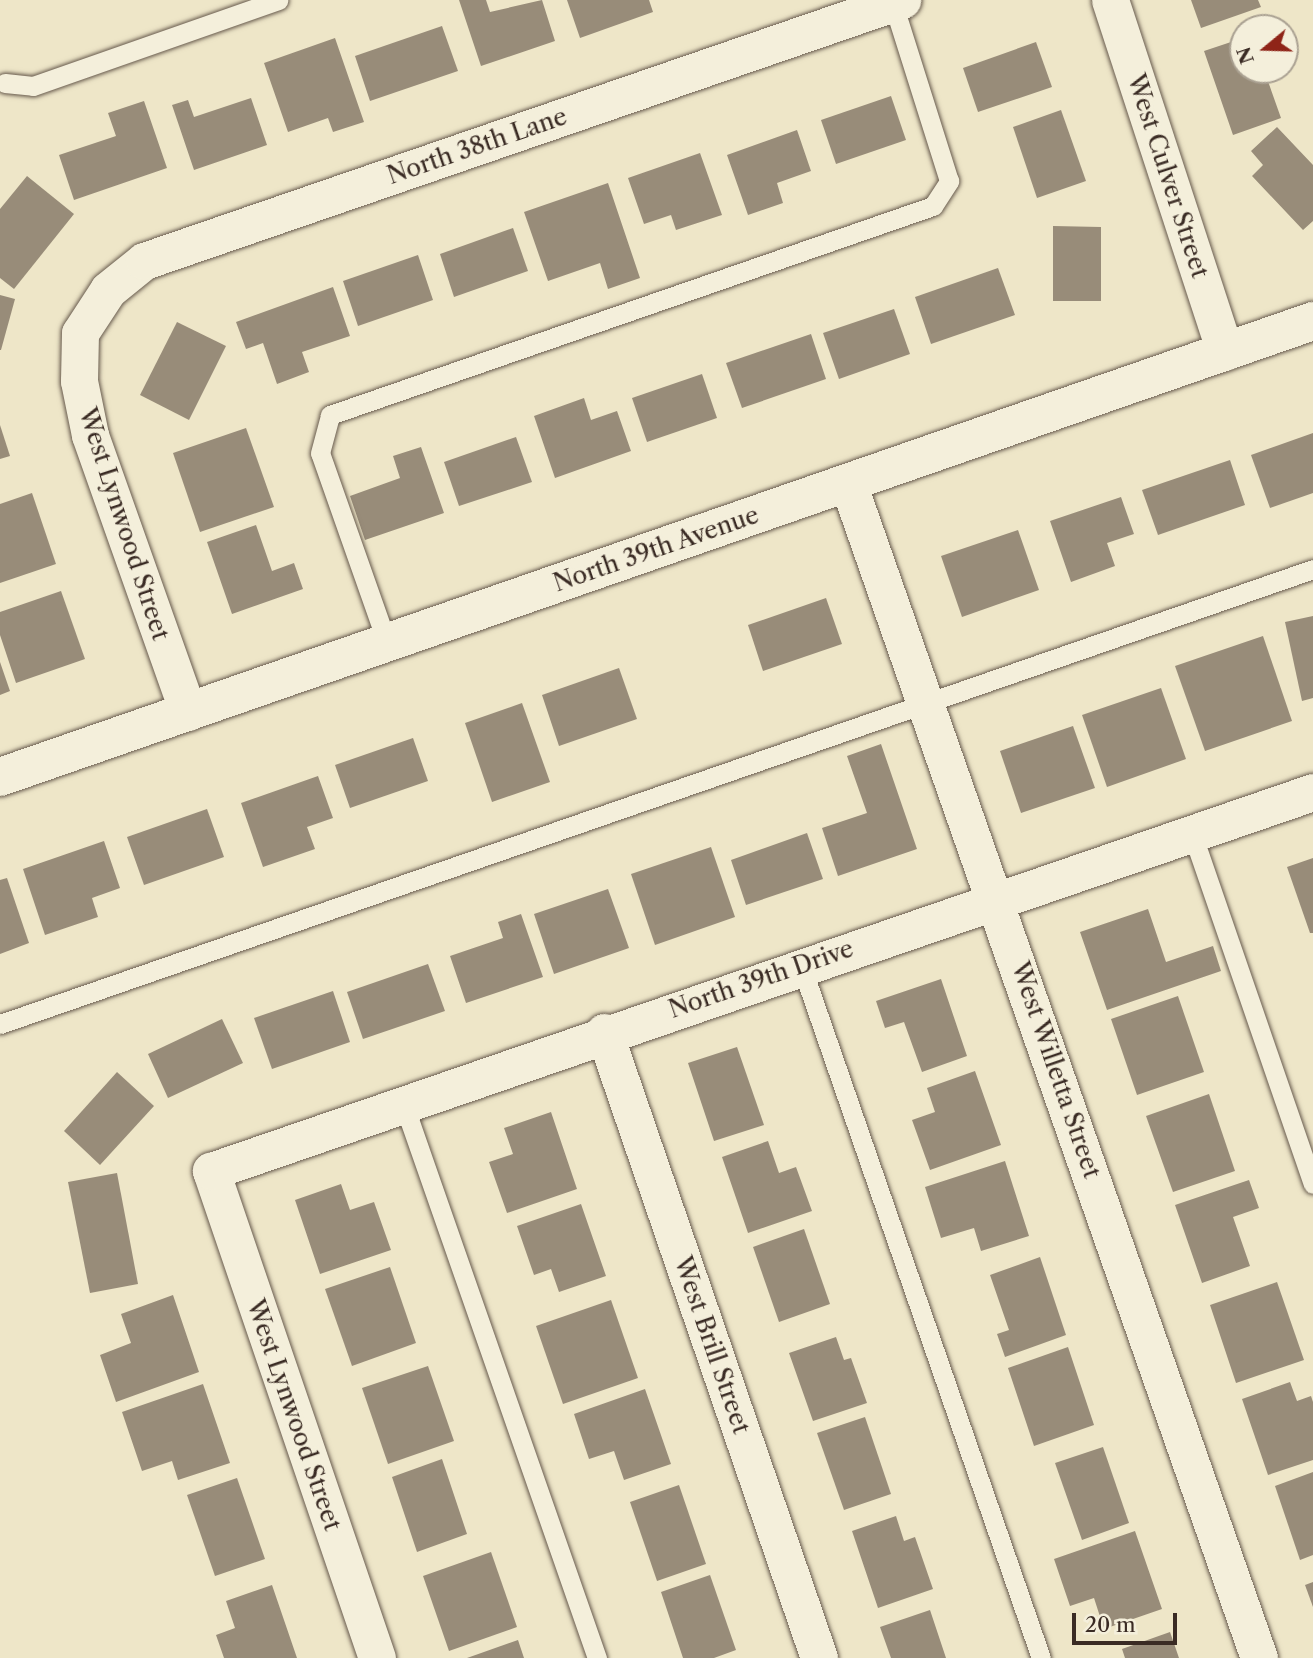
<!DOCTYPE html>
<html>
<head>
<meta charset="utf-8">
<style>
	body { margin:0 }
	#map { position:relative; width:1313px; height:1658px; overflow:hidden; background:#eee6c8; font-family:"Libre Caslon Text",serif }
	div>[style] { position:absolute }
	[style*='--x'] { left:calc(var(--x)*1px); top:calc(var(--y)*1px); width:calc(var(--w)*1px); rotate:calc(var(--a)*1deg) }
	.building>* { inset:0; background:#988c79 }
	.roads { filter:drop-shadow(0 0 2px #675a4d) drop-shadow(0 0 2px #675a4d) }
	.service>* { height:19px; margin:-9.5px; padding:0 9.5px; transform-origin:9.5px; border-radius:9.5px; background:#f4efdb }
	.minor>* { height:37px; margin:-18.5px; padding:0 18.5px; transform-origin:18.5px; border-radius:18.5px; background:#f4efdb }
	.tertiary>* { height:38px; margin:-19px; padding:0 19px; transform-origin:19px; border-radius:19px; background:#f4efdb }
	span { translate:-50% -50%; white-space:nowrap; text-align:center; line-height:1.15; -webkit-text-stroke:6px #f4efdb; paint-order:stroke }
	.street-label { font-size:24px; color:#3a2b24 }
	.north { position:absolute; left:1229px; top:14px; width:70px; height:70px; box-sizing:border-box; background:#f4efdb; border:2px solid #aaa192; border-radius:50%; rotate:251deg; font-size:19px; font-weight:700; line-height:28px; text-align:center; color:#3a2b24 }
	.north::after { content:''; display:block; margin:auto; width:24px; height:32px; background:#8f2418; clip-path:polygon(50% 0,100% 100%,50% 72%,0 100%) }
	.scale { position:absolute; left:1072px; top:1613px; width:105px; height:32px; box-sizing:border-box; border:4px solid #3a2b24; border-top:0; padding-left:9px; font-size:21px; line-height:24px; white-space:nowrap; color:#3a2b24; -webkit-text-stroke:5px #f4efdb; paint-order:stroke }
</style>
</head>
<body>
<div id="map">
	<div class="building">
		<div style="clip-path:polygon(459px 0,486px 0,490px 12px,542px 0,555px 41px,481px 66px)"></div>
		<div style="clip-path:polygon(567px 0,649px 0,653px 12px,580px 38px)"></div>
		<div style="clip-path:polygon(1191px 0,1258px 0,1261px 7px,1201px 28px)"></div>
		<div style="clip-path:polygon(442px 26px,458px 71px,370px 101px,355px 56px)"></div>
		<div style="clip-path:polygon(335px 38px,364px 122px,333px 132px,328px 118px,288px 132px,264px 63px)"></div>
		<div style="clip-path:polygon(1243px 38px,1243px 70px,1264px 70px,1281px 118px,1233px 135px,1204px 51px)"></div>
		<div style="clip-path:polygon(1036px 42px,1052px 87px,978px 112px,963px 68px)"></div>
		<div style="clip-path:polygon(891px 96px,906px 140px,836px 164px,821px 120px)"></div>
		<div style="clip-path:polygon(251px 98px,267px 145px,194px 170px,172px 105px,188px 100px,194px 117px)"></div>
		<div style="clip-path:polygon(144px 101px,167px 168px,74px 200px,59px 155px,116px 136px,108px 113px)"></div>
		<div style="clip-path:polygon(1061px 110px,1086px 181px,1037px 198px,1013px 127px)"></div>
		<div style="clip-path:polygon(1277px 127px,1313px 165px,1313px 221px,1303px 230px,1252px 176px,1263px 165px,1251px 151px)"></div>
		<div style="clip-path:polygon(797px 130px,811px 171px,777px 183px,783px 203px,748px 215px,727px 155px)"></div>
		<div style="clip-path:polygon(700px 153px,722px 215px,676px 230px,671px 215px,644px 224px,628px 178px)"></div>
		<div style="clip-path:polygon(27px 176px,74px 214px,14px 289px,0 278px,0 209px)"></div>
		<div style="clip-path:polygon(608px 183px,640px 278px,608px 289px,600px 263px,548px 281px,524px 212px)"></div>
		<div style="clip-path:polygon(1053px 226px,1101px 227px,1101px 301px,1053px 301px)"></div>
		<div style="clip-path:polygon(513px 228px,528px 271px,454px 297px,440px 254px)"></div>
		<div style="clip-path:polygon(418px 255px,433px 300px,358px 326px,343px 281px)"></div>
		<div style="clip-path:polygon(998px 268px,1015px 315px,931px 344px,915px 297px)"></div>
		<div style="clip-path:polygon(333px 287px,350px 336px,302px 352px,309px 372px,277px 384px,263px 343px,246px 349px,236px 322px)"></div>
		<div style="clip-path:polygon(0 295px,15px 299px,1px 350px,0 350px)"></div>
		<div style="clip-path:polygon(894px 309px,910px 354px,839px 379px,823px 333px)"></div>
		<div style="clip-path:polygon(177px 322px,226px 346px,189px 420px,140px 395px)"></div>
		<div style="clip-path:polygon(811px 334px,826px 379px,742px 408px,726px 363px)"></div>
		<div style="clip-path:polygon(702px 374px,717px 418px,647px 442px,632px 398px)"></div>
		<div style="clip-path:polygon(584px 398px,591px 420px,617px 411px,631px 451px,555px 478px,534px 416px)"></div>
		<div style="clip-path:polygon(0 425px,10px 456px,0 459px)"></div>
		<div style="clip-path:polygon(246px 428px,274px 507px,200px 532px,173px 453px)"></div>
		<div style="clip-path:polygon(1313px 433px,1313px 493px,1270px 508px,1251px 455px)"></div>
		<div style="clip-path:polygon(516px 437px,532px 482px,459px 506px,444px 462px)"></div>
		<div style="clip-path:polygon(421px 447px,444px 513px,365px 540px,350px 496px,400px 478px,393px 456px)"></div>
		<div style="clip-path:polygon(1230px 460px,1245px 505px,1158px 535px,1142px 490px)"></div>
		<div style="clip-path:polygon(32px 493px,56px 564px,0 583px,0 504px)"></div>
		<div style="clip-path:polygon(1121px 497px,1134px 534px,1107px 543px,1115px 566px,1071px 582px,1050px 521px)"></div>
		<div style="clip-path:polygon(256px 525px,272px 571px,294px 563px,303px 589px,232px 614px,207px 542px)"></div>
		<div style="clip-path:polygon(1018px 530px,1039px 590px,962px 617px,941px 556px)"></div>
		<div style="clip-path:polygon(61px 591px,85px 659px,16px 683px,0 635px,0 612px)"></div>
		<div style="clip-path:polygon(826px 598px,842px 644px,763px 671px,748px 625px)"></div>
		<div style="clip-path:polygon(1313px 616px,1313px 698px,1302px 701px,1285px 622px)"></div>
		<div style="clip-path:polygon(1263px 636px,1292px 721px,1205px 751px,1175px 666px)"></div>
		<div style="clip-path:polygon(0 662px,10px 691px,0 695px)"></div>
		<div style="clip-path:polygon(619px 668px,637px 719px,559px 746px,542px 695px)"></div>
		<div style="clip-path:polygon(1161px 688px,1186px 759px,1107px 787px,1082px 715px)"></div>
		<div style="clip-path:polygon(522px 703px,550px 782px,492px 802px,465px 723px)"></div>
		<div style="clip-path:polygon(1073px 726px,1095px 788px,1021px 813px,1000px 751px)"></div>
		<div style="clip-path:polygon(413px 738px,428px 781px,350px 808px,335px 765px)"></div>
		<div style="clip-path:polygon(881px 744px,917px 849px,838px 876px,822px 828px,867px 813px,847px 756px)"></div>
		<div style="clip-path:polygon(318px 776px,333px 818px,307px 827px,315px 849px,263px 867px,241px 803px)"></div>
		<div style="clip-path:polygon(207px 809px,224px 857px,144px 885px,127px 837px)"></div>
		<div style="clip-path:polygon(807px 833px,823px 879px,746px 905px,731px 860px)"></div>
		<div style="clip-path:polygon(104px 841px,120px 888px,92px 898px,98px 917px,45px 935px,23px 869px)"></div>
		<div style="clip-path:polygon(711px 847px,735px 917px,655px 945px,631px 874px)"></div>
		<div style="clip-path:polygon(1313px 858px,1313px 933px,1310px 933px,1287px 867px)"></div>
		<div style="clip-path:polygon(7px 878px,29px 943px,0 954px,0 880px)"></div>
		<div style="clip-path:polygon(608px 889px,629px 948px,554px 974px,534px 914px)"></div>
		<div style="clip-path:polygon(1148px 909px,1166px 962px,1213px 946px,1221px 971px,1107px 1010px,1080px 932px)"></div>
		<div style="clip-path:polygon(521px 914px,543px 977px,466px 1003px,450px 956px,503px 938px,498px 922px)"></div>
		<div style="clip-path:polygon(428px 964px,445px 1011px,363px 1039px,347px 992px)"></div>
		<div style="clip-path:polygon(941px 979px,967px 1056px,922px 1072px,904px 1022px,885px 1028px,876px 1001px)"></div>
		<div style="clip-path:polygon(333px 991px,350px 1042px,272px 1069px,254px 1018px)"></div>
		<div style="clip-path:polygon(1178px 996px,1204px 1072px,1137px 1095px,1111px 1019px)"></div>
		<div style="clip-path:polygon(222px 1019px,243px 1063px,168px 1098px,148px 1054px)"></div>
		<div style="clip-path:polygon(737px 1047px,764px 1125px,714px 1141px,688px 1063px)"></div>
		<div style="clip-path:polygon(975px 1071px,1001px 1145px,930px 1170px,912px 1120px,935px 1112px,927px 1088px)"></div>
		<div style="clip-path:polygon(117px 1072px,154px 1106px,100px 1165px,64px 1131px)"></div>
		<div style="clip-path:polygon(1209px 1094px,1235px 1171px,1173px 1192px,1146px 1116px)"></div>
		<div style="clip-path:polygon(551px 1112px,577px 1189px,507px 1213px,489px 1162px,513px 1154px,504px 1128px)"></div>
		<div style="clip-path:polygon(768px 1141px,779px 1173px,796px 1167px,812px 1211px,748px 1233px,722px 1157px)"></div>
		<div style="clip-path:polygon(1005px 1161px,1029px 1236px,981px 1251px,974px 1228px,941px 1238px,925px 1187px)"></div>
		<div style="clip-path:polygon(117px 1173px,138px 1284px,90px 1293px,68px 1182px)"></div>
		<div style="clip-path:polygon(1249px 1180px,1259px 1208px,1233px 1217px,1250px 1266px,1202px 1283px,1175px 1205px)"></div>
		<div style="clip-path:polygon(341px 1184px,350px 1210px,374px 1202px,391px 1250px,320px 1274px,295px 1200px)"></div>
		<div style="clip-path:polygon(581px 1204px,606px 1276px,559px 1292px,551px 1269px,534px 1275px,517px 1226px)"></div>
		<div style="clip-path:polygon(804px 1229px,830px 1304px,779px 1322px,753px 1247px)"></div>
		<div style="clip-path:polygon(1040px 1257px,1066px 1335px,1005px 1357px,997px 1334px,1009px 1330px,990px 1275px)"></div>
		<div style="clip-path:polygon(390px 1267px,416px 1343px,352px 1366px,325px 1289px)"></div>
		<div style="clip-path:polygon(1277px 1282px,1304px 1360px,1236px 1383px,1210px 1305px)"></div>
		<div style="clip-path:polygon(173px 1295px,199px 1372px,116px 1402px,100px 1355px,131px 1343px,121px 1314px)"></div>
		<div style="clip-path:polygon(611px 1300px,638px 1378px,563px 1404px,536px 1326px)"></div>
		<div style="clip-path:polygon(836px 1337px,844px 1360px,851px 1358px,867px 1403px,813px 1421px,789px 1353px)"></div>
		<div style="clip-path:polygon(1068px 1347px,1094px 1425px,1034px 1446px,1008px 1368px)"></div>
		<div style="clip-path:polygon(428px 1366px,454px 1441px,388px 1464px,362px 1388px)"></div>
		<div style="clip-path:polygon(1290px 1382px,1297px 1401px,1311px 1396px,1313px 1402px,1313px 1460px,1268px 1475px,1242px 1399px)"></div>
		<div style="clip-path:polygon(203px 1384px,230px 1463px,178px 1480px,172px 1461px,142px 1471px,122px 1412px)"></div>
		<div style="clip-path:polygon(645px 1389px,671px 1464px,624px 1480px,614px 1451px,589px 1459px,574px 1414px)"></div>
		<div style="clip-path:polygon(865px 1417px,891px 1494px,844px 1510px,817px 1433px)"></div>
		<div style="clip-path:polygon(1103px 1447px,1129px 1523px,1082px 1540px,1055px 1463px)"></div>
		<div style="clip-path:polygon(442px 1459px,467px 1534px,417px 1552px,392px 1477px)"></div>
		<div style="clip-path:polygon(1313px 1472px,1313px 1555px,1300px 1560px,1275px 1486px)"></div>
		<div style="clip-path:polygon(237px 1478px,265px 1559px,215px 1576px,187px 1495px)"></div>
		<div style="clip-path:polygon(679px 1485px,706px 1564px,657px 1581px,630px 1502px)"></div>
		<div style="clip-path:polygon(896px 1516px,904px 1541px,915px 1537px,933px 1589px,878px 1608px,852px 1531px)"></div>
		<div style="clip-path:polygon(1135px 1531px,1162px 1609px,1104px 1629px,1094px 1598px,1070px 1606px,1054px 1559px)"></div>
		<div style="clip-path:polygon(491px 1552px,517px 1627px,449px 1651px,423px 1576px)"></div>
		<div style="clip-path:polygon(710px 1575px,736px 1650px,714px 1658px,683px 1658px,661px 1592px)"></div>
		<div style="clip-path:polygon(1313px 1582px,1313px 1607px,1305px 1585px)"></div>
		<div style="clip-path:polygon(272px 1585px,297px 1658px,224px 1658px,216px 1635px,235px 1628px,226px 1601px)"></div>
		<div style="clip-path:polygon(930px 1610px,946px 1658px,891px 1658px,880px 1627px)"></div>
		<div style="clip-path:polygon(1170px 1632px,1179px 1658px,1125px 1658px,1122px 1649px)"></div>
		<div style="clip-path:polygon(518px 1640px,524px 1658px,467px 1658px)"></div>
	</div>
	<div class="roads">
		<div class="service">
			<div style="--x:5;--y:83;--w:28;--a:6"></div>
			<div style="--x:33;--y:86;--w:260;--a:-19.3"></div>
			<div style="--x:387;--y:643;--w:201;--a:-109.4"></div>
			<div style="--x:320;--y:453;--w:39;--a:-75"></div>
			<div style="--x:330;--y:415;--w:638;--a:-19.12"></div>
			<div style="--x:933;--y:206;--w:30;--a:-57"></div>
			<div style="--x:949;--y:181;--w:190;--a:-107.5"></div>
			<div style="--x:1192;--y:833;--w:371;--a:71"></div>
			<div style="--x:801;--y:965;--w:733;--a:70.9"></div>
			<div style="--x:0;--y:1024;--w:1390;--a:-19.11"></div>
			<div style="--x:403;--y:1102;--w:589;--a:70.77"></div>
		</div>
		<div class="minor">
			<div style="--x:1110;--y:0;--w:370;--a:71.9"></div>
			<div style="--x:848;--y:483;--w:1245;--a:70.72"></div>
			<div style="--x:188;--y:712;--w:294;--a:-109.5"></div>
			<div style="--x:90;--y:435;--w:55;--a:-101.5"></div>
			<div style="--x:79;--y:381;--w:48;--a:-88.8"></div>
			<div style="--x:80;--y:333;--w:51;--a:-56.9"></div>
			<div style="--x:108;--y:290;--w:46;--a:-38.9"></div>
			<div style="--x:144;--y:261;--w:802;--a:-19"></div>
			<div style="--x:604;--y:1032;--w:662;--a:71.04"></div>
			<div style="--x:377;--y:1658;--w:515;--a:-108.82"></div>
			<div style="--x:211;--y:1171;--w:1165;--a:-18.98"></div>
		</div>
		<div class="tertiary">
			<div style="--x:0;--y:777;--w:1390;--a:-19.15"></div>
		</div>
	</div>
	<div class="street-label">
		<span style="left:477px;top:146px;rotate:-19deg">North 38th Lane</span>
		<span style="left:1168px;top:176px;rotate:72deg">West Culver Street</span>
		<span style="left:124px;top:524px;rotate:72deg">West Lynwood Street</span>
		<span style="left:656px;top:549px;rotate:-19deg">North 39th Avenue</span>
		<span style="left:761px;top:979px;rotate:-19deg">North 39th Drive</span>
		<span style="left:1056px;top:1070px;rotate:71deg">West Willetta Street</span>
		<span style="left:712px;top:1345px;rotate:71deg">West Brill Street</span>
		<span style="left:294px;top:1415px;rotate:71deg">West Lynwood Street</span>
	</div>
	<div class="north">N</div>
	<div class="scale">20 m</div>
</div>
</body>
</html>
